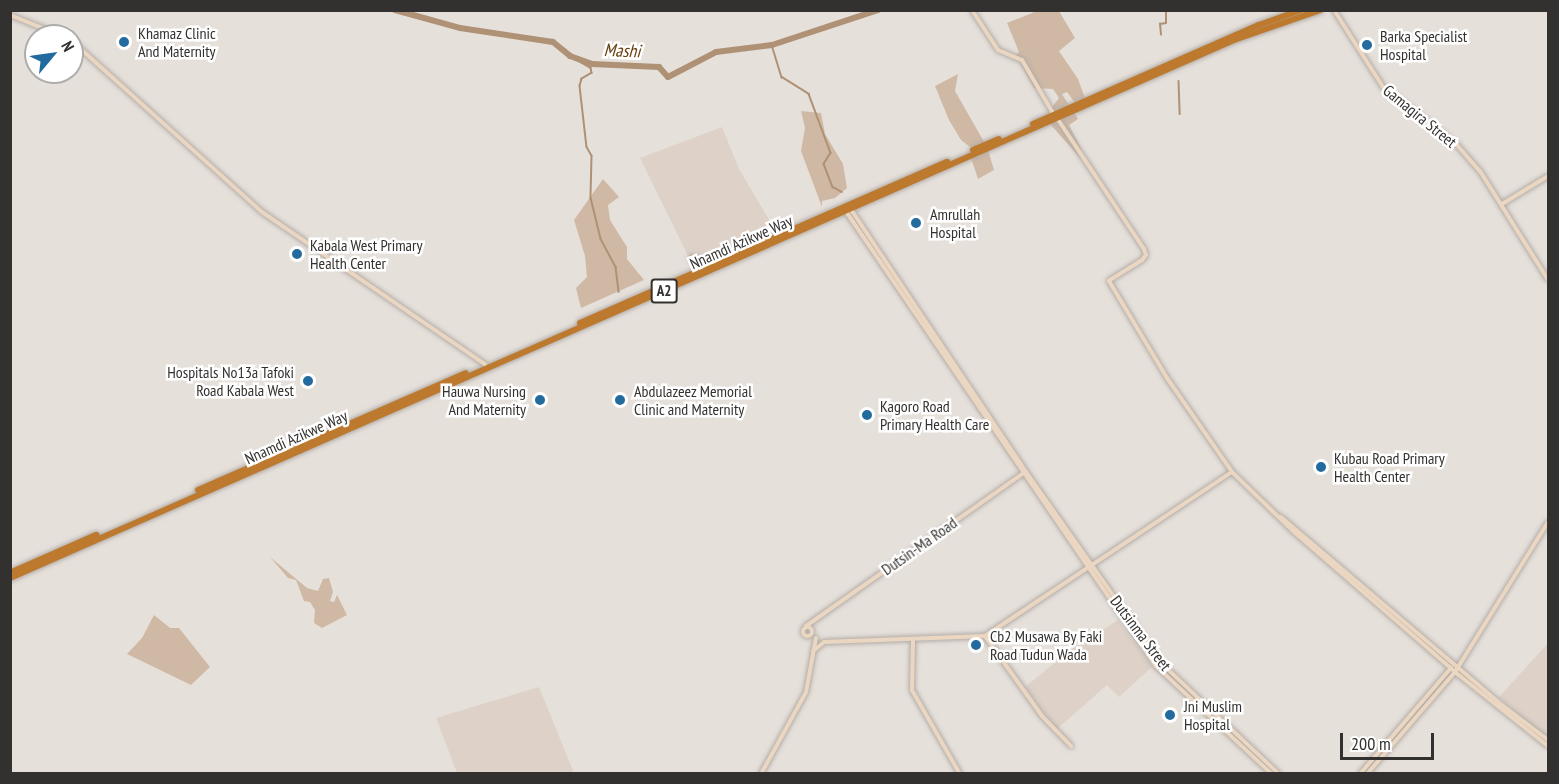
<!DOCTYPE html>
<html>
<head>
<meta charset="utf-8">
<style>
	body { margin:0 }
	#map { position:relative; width:1559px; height:784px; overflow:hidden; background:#e6e0db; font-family:"PT Sans Narrow",sans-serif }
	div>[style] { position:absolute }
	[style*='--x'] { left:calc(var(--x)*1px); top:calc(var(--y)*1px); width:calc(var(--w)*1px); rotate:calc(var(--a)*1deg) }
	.built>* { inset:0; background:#ded2c8 }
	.green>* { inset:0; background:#cfb9a5 }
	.stream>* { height:1.5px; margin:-0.75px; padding:0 0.75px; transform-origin:0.75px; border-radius:0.75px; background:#af9175 }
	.river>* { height:6px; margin:-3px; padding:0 3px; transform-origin:3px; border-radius:3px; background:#af9175 }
	.roads { filter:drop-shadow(0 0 2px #b3ada8) drop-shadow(0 0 2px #b3ada8) }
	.secondary>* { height:4px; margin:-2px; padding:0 2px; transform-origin:2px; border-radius:2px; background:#ebd7c1 }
	.secondary>.ring { margin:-2px; padding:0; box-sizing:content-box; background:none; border:4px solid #ebd7c1; border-radius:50% }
	.highway>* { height:6px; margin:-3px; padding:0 3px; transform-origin:3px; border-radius:3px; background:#bd7a2f }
	.dots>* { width:16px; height:16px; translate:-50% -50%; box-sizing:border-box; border:3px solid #fff; border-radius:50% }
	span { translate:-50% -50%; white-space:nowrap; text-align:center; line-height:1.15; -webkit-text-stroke:5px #fff; paint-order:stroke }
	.shield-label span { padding:2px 4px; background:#fff; border:2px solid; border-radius:4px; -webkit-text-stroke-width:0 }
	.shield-label { font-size:15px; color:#33312f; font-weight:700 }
	.poi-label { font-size:16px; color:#33312f }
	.left { translate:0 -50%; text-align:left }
	.right { translate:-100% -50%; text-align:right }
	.street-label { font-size:16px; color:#33312f }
	.water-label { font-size:18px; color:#693f0f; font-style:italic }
	.frame { position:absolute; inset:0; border:12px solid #33312f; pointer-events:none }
	.north { position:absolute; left:24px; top:24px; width:60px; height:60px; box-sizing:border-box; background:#fff; border:2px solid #adadac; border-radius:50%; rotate:61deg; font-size:16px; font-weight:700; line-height:24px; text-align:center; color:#33312f }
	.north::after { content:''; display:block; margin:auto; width:21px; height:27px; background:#236a9f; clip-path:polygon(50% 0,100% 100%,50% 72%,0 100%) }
	.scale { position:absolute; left:1340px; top:733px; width:94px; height:27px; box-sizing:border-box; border:3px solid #33312f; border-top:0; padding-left:8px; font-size:18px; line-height:21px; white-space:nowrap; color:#33312f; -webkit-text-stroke:4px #fff; paint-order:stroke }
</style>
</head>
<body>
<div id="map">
	<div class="built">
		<div style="clip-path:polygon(722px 127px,739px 169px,771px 223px,694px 268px,640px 158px)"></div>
		<div style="clip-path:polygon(1118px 620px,1152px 667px,1119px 697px,1107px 685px,1057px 729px,1025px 687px,1069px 651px)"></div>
		<div style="clip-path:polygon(1548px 643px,1548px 741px,1499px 697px)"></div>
		<div style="clip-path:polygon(539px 687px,574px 773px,457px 773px,436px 718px)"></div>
	</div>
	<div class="green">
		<div style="clip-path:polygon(1037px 11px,1059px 11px,1075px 38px,1059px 51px,1078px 79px,1088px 106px,1081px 111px,1067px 92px,1062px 94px,1078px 119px,1069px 125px,1081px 148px,1081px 159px,1051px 125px,1049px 111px,1059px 98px,1053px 89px,1034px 88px,1016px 55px,1019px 52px,1007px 23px)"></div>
		<div style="clip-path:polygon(958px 74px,955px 91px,987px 147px,994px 170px,978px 179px,969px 152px,973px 149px,961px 140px,949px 120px,935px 86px)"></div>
		<div style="clip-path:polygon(801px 111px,821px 113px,825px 134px,843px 164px,847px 188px,835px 198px,822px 201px,822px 207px,801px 151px,805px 128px)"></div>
		<div style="clip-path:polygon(603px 179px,619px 197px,608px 205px,610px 220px,627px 247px,627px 259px,644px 280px,581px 308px,576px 288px,587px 277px,585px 256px,574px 220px)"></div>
		<div style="clip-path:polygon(270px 557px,307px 588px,318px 591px,323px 579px,329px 578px,333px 592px,330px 601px,334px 602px,337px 595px,347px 615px,322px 628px,314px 623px,315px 610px,310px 602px,304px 601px,296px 580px,288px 578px)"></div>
		<div style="clip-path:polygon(154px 615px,170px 628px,179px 628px,210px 667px,191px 685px,127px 654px,142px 638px)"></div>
	</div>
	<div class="stream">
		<div style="--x:1161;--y:35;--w:11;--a:-95"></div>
		<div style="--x:1160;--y:24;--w:6;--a:-9"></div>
		<div style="--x:1166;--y:23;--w:13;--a:-90"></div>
		<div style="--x:772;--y:45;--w:34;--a:73"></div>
		<div style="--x:782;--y:77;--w:32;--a:32"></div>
		<div style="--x:809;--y:94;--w:63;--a:69.6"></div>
		<div style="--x:831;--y:153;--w:13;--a:122"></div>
		<div style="--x:824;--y:164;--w:25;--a:69"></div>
		<div style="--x:833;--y:187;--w:10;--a:29"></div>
		<div style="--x:570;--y:56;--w:24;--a:30"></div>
		<div style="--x:591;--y:68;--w:5;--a:79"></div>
		<div style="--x:592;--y:73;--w:12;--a:149"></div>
		<div style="--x:582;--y:79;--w:7;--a:106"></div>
		<div style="--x:580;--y:86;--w:61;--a:83.5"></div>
		<div style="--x:587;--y:147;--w:10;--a:61"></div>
		<div style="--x:592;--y:156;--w:42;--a:91.4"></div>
		<div style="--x:591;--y:198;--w:42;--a:76.3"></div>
		<div style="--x:601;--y:239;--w:32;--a:62"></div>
		<div style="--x:616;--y:267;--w:25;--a:83"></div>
		<div style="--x:1179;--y:81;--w:33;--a:88"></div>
	</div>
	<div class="river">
		<div style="--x:395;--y:10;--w:67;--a:15.5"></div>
		<div style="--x:460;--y:28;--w:94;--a:8.6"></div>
		<div style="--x:553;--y:42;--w:22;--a:39"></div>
		<div style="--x:570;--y:56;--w:23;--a:20"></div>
		<div style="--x:592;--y:64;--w:67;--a:2.6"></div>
		<div style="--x:659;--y:67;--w:13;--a:48"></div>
		<div style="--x:668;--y:77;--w:54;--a:-27.5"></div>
		<div style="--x:716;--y:52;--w:56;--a:-7.1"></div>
		<div style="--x:772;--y:45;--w:112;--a:-18.3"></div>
	</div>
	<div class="roads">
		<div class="secondary">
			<div style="--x:972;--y:10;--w:48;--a:57"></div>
			<div style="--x:998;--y:50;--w:26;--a:23"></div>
			<div style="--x:1022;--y:60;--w:64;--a:59.8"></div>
			<div style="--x:1334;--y:10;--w:91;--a:57.5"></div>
			<div style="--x:1383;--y:87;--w:94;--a:38.1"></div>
			<div style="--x:1457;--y:145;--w:35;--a:49"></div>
			<div style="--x:1480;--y:171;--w:128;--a:58"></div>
			<div style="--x:10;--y:15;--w:56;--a:22"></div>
			<div style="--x:72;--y:41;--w:256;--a:42"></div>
			<div style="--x:262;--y:212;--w:270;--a:34.3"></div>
			<div style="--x:1057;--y:118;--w:157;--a:56.4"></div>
			<div style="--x:1144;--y:249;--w:6;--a:72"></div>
			<div style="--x:1146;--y:255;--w:6;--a:129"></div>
			<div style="--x:1142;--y:260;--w:39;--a:148"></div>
			<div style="--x:1109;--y:281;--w:113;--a:59.1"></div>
			<div style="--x:1167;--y:378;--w:114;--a:55.3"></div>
			<div style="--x:1232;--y:472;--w:85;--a:44"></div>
			<div style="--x:1293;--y:531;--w:215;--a:41"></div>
			<div style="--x:1455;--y:672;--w:119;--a:38.5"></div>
			<div style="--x:1502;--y:204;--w:54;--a:-31.3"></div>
			<div style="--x:850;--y:208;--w:317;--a:56.3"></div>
			<div style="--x:1026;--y:472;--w:232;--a:54.8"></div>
			<div style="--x:1160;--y:662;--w:163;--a:43.3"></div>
			<div style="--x:845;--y:210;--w:552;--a:55.71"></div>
			<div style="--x:1156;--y:666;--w:158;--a:43"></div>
			<div style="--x:1281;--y:517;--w:290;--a:40.4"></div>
			<div style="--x:1502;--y:705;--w:58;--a:37.3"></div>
			<div style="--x:806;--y:626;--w:264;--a:-35.1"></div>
			<div class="ring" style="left:802.5px;top:626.5px;width:5px;height:5px"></div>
			<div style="--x:985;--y:636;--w:296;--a:-33.6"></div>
			<div style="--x:913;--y:641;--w:49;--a:91.2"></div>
			<div style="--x:912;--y:690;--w:97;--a:60.3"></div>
			<div style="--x:813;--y:651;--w:14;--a:-39"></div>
			<div style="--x:824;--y:642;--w:161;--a:-2.1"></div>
			<div style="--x:985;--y:636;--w:98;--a:54.5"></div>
			<div style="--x:1042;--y:716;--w:42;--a:46"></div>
			<div style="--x:761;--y:774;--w:94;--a:-61.2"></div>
			<div style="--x:806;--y:692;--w:55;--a:-79.5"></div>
			<div style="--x:1360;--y:774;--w:140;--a:-49.4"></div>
			<div style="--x:1367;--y:774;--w:135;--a:-49.2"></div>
			<div style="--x:1455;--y:672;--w:176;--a:-58.2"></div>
		</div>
		<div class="highway">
			<div style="--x:1033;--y:124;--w:247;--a:-23.7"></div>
			<div style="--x:1259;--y:25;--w:45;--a:-19.7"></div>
			<div style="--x:973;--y:150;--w:28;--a:-23"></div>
			<div style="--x:692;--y:258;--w:21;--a:17"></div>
			<div style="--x:580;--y:323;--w:401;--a:-23.7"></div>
			<div style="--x:198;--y:490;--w:292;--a:-23.6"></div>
			<div style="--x:14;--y:571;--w:90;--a:-23.7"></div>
			<div style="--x:10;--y:578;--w:1337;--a:-23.73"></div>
			<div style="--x:1234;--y:40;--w:91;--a:-19.2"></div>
		</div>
	</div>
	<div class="dots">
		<div style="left:124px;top:42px;background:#236a9f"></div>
		<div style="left:1367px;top:45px;background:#236a9f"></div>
		<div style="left:916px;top:223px;background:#236a9f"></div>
		<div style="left:297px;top:254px;background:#236a9f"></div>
		<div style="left:308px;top:381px;background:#236a9f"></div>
		<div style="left:540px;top:400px;background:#236a9f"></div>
		<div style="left:620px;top:400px;background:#236a9f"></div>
		<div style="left:867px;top:415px;background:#236a9f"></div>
		<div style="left:1321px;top:467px;background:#236a9f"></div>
		<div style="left:976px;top:645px;background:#236a9f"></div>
		<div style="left:1170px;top:715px;background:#236a9f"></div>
	</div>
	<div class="shield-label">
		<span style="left:664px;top:291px">A2</span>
	</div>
	<div class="poi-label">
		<span class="left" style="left:138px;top:42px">Khamaz Clinic<br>And Maternity</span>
		<span class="left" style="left:1380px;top:45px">Barka Specialist<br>Hospital</span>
		<span class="left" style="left:930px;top:223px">Amrullah<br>Hospital</span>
		<span class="left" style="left:310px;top:254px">Kabala West Primary<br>Health Center</span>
		<span class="right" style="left:294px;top:381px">Hospitals No13a Tafoki<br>Road Kabala West</span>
		<span class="right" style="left:526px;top:400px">Hauwa Nursing<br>And Maternity</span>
		<span class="left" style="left:634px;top:400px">Abdulazeez Memorial<br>Clinic and Maternity</span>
		<span class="left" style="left:880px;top:415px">Kagoro Road<br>Primary Health Care</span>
		<span class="left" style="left:1334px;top:467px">Kubau Road Primary<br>Health Center</span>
		<span class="left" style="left:990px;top:645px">Cb2 Musawa By Faki<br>Road Tudun Wada</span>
		<span class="left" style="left:1184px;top:715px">Jni Muslim<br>Hospital</span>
	</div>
	<div class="street-label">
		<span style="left:1420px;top:116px;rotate:39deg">Gamagira Street</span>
		<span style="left:741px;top:242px;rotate:-24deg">Nnamdi Azikwe Way</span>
		<span style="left:296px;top:437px;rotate:-24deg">Nnamdi Azikwe Way</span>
		<span style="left:919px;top:546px;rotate:-35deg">Dutsin-Ma Road</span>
		<span style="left:1141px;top:633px;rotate:53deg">Dutsinma Street</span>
	</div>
	<div class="water-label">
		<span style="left:622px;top:51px;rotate:2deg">Mashi</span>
	</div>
	<div class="frame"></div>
	<div class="north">N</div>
	<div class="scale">200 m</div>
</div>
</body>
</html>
